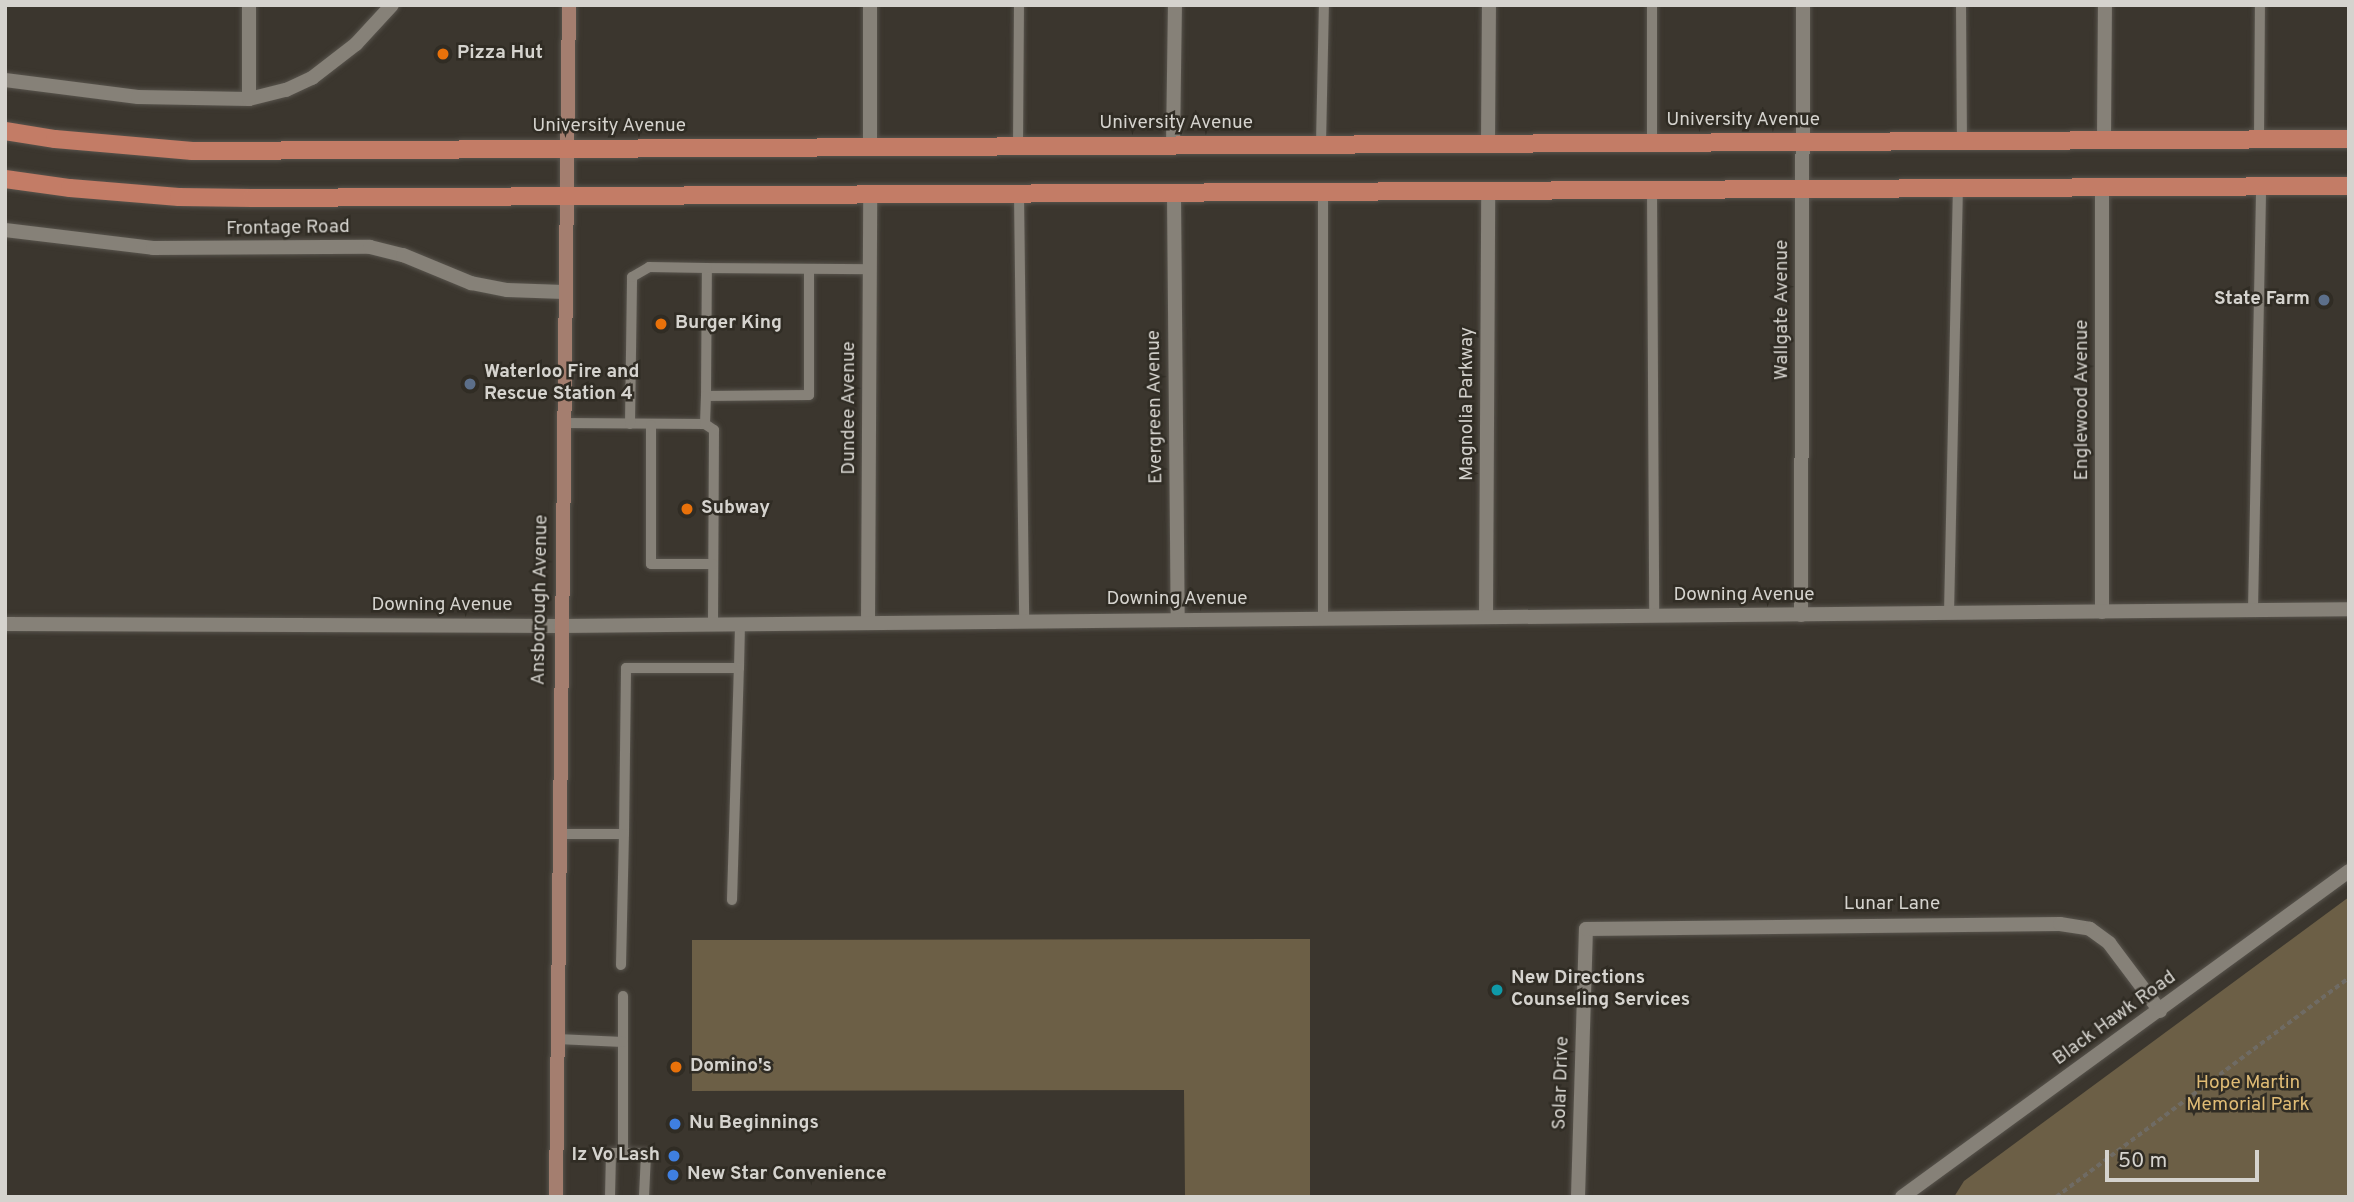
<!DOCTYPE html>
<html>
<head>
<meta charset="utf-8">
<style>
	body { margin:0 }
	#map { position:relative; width:2354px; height:1202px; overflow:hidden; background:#3b362e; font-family:Overpass,sans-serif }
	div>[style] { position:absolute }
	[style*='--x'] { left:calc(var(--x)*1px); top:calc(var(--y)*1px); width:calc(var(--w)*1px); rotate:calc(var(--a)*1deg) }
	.green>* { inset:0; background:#6c5f46 }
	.path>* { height:3.5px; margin-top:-1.75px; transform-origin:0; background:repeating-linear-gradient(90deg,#6f6b64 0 5px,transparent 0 8.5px) }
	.roads { filter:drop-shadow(0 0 2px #58544d) drop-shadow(0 0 2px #58544d) }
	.service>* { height:10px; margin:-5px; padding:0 5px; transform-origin:5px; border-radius:5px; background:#868178 }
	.minor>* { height:14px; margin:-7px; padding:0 7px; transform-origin:7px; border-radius:7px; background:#868178 }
	.secondary>* { height:14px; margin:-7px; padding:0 7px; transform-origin:7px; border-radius:7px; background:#a47e6f }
	.primary>* { height:18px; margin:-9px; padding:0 9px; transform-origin:9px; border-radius:9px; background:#c37c66 }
	.dots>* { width:19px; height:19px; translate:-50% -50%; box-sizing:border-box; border:4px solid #302c24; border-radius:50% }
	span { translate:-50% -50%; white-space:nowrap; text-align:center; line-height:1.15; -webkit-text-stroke:5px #302c24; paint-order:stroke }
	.poi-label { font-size:19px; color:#d5d3ce; font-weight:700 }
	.left { translate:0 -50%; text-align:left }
	.right { translate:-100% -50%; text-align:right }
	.street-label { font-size:19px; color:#d5d3ce }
	.park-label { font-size:19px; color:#dfbb75 }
	.frame { position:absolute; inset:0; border:7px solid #d5d3ce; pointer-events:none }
	.scale { position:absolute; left:2105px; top:1150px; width:154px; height:32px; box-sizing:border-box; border:4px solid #d5d3ce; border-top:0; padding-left:9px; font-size:21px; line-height:24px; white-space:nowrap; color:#d5d3ce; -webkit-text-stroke:5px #302c24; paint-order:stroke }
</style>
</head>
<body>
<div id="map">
	<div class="green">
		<div style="clip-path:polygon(2349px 897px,2349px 1197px,1954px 1197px,1964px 1181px)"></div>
		<div style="clip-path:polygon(1310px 939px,1310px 1197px,1185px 1197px,1184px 1090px,692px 1091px,692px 940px)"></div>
	</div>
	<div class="path">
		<div style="--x:2056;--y:1197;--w:366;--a:-36.8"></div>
	</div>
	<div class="roads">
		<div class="service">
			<div style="--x:1652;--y:5;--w:137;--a:90"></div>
			<div style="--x:1961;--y:5;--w:136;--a:89.6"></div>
			<div style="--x:2259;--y:139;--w:134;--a:-89.6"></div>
			<div style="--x:1321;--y:144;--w:139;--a:-88.8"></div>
			<div style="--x:1018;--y:146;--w:141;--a:-89.6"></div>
			<div style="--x:1652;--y:189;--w:427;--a:89.7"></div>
			<div style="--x:1323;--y:193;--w:425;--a:90"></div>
			<div style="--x:1019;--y:194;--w:426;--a:89.3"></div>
			<div style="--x:809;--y:269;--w:126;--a:90"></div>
			<div style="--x:809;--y:395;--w:103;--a:179.4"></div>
			<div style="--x:706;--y:396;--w:128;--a:-89.6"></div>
			<div style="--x:707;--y:268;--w:163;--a:0.4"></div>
			<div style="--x:563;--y:423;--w:142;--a:0.4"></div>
			<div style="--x:705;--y:424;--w:11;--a:34"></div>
			<div style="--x:714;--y:430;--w:194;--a:90.3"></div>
			<div style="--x:630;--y:424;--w:147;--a:-89.2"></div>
			<div style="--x:632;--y:277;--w:20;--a:-30"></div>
			<div style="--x:649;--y:267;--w:58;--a:1"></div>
			<div style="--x:705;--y:424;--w:28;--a:-88"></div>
			<div style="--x:651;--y:425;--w:139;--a:90"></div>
			<div style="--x:651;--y:564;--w:62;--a:0"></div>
			<div style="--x:2253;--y:610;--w:423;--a:-88.9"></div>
			<div style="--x:1949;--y:614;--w:426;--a:-88.8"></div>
			<div style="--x:559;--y:834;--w:65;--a:0"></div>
			<div style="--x:624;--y:834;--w:166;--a:-89.3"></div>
			<div style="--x:626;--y:668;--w:113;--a:0"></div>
			<div style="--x:739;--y:668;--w:44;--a:-88.7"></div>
			<div style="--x:732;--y:900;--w:232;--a:-88.3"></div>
			<div style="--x:621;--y:965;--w:131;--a:-88.7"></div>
			<div style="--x:623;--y:996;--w:157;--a:90"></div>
			<div style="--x:623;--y:1153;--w:23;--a:2"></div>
			<div style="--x:646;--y:1154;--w:43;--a:92.7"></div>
			<div style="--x:557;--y:1039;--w:66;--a:2.6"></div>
			<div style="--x:610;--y:1197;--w:44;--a:-88.7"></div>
			<div style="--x:611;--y:1153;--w:12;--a:0"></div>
		</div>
		<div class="minor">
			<div style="--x:5;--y:80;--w:134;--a:7.3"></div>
			<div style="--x:138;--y:97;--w:111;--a:1"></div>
			<div style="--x:249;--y:99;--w:38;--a:-14"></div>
			<div style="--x:286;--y:90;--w:29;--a:-25"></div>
			<div style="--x:312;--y:78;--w:56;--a:-37.7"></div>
			<div style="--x:356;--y:44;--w:53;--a:-47.3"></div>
			<div style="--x:249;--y:99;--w:94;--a:-90"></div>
			<div style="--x:2104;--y:140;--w:135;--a:-89.6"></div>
			<div style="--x:1488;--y:143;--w:138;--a:-89.6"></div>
			<div style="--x:1173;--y:145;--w:140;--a:-89.2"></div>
			<div style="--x:870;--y:147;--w:142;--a:-90"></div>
			<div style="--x:2102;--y:188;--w:424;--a:90"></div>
			<div style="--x:1174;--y:195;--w:424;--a:89.5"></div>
			<div style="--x:5;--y:230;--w:149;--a:6.9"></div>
			<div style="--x:153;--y:248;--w:217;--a:-0.3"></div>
			<div style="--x:370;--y:247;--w:34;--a:14"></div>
			<div style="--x:403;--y:255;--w:74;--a:22.4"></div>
			<div style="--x:471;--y:283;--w:37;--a:11"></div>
			<div style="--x:507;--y:290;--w:57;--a:2"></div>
			<div style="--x:1801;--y:615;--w:610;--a:-89.81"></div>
			<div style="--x:1486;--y:617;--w:426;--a:-89.7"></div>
			<div style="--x:868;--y:621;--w:427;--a:-89.7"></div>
			<div style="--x:5;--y:624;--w:555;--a:0.21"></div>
			<div style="--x:560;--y:626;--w:1789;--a:-0.54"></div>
			<div style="--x:1578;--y:1197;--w:268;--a:-88.3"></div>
			<div style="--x:1586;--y:929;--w:474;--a:-0.6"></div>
			<div style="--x:2060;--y:924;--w:30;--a:9"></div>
			<div style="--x:2090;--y:929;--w:24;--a:36"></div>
			<div style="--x:2109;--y:943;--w:85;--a:53.1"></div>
			<div style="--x:1902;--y:1197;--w:553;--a:-36.1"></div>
		</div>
		<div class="secondary">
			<div style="--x:556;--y:1197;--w:1192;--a:-89.38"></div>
		</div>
		<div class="primary">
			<div style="--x:5;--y:131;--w:51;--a:9.1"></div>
			<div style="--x:55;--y:139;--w:138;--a:5"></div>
			<div style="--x:192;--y:151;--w:2157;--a:-0.32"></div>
			<div style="--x:5;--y:179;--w:66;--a:7.9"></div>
			<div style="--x:70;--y:188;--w:109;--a:4.7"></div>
			<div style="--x:179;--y:197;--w:73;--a:0.8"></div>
			<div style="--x:252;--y:198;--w:2097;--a:-0.33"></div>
		</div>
	</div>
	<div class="dots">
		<div style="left:443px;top:54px;background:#e8710a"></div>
		<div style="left:2324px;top:300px;background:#5c6f8a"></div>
		<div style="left:661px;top:324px;background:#e8710a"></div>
		<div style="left:470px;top:384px;background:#5c6f8a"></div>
		<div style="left:687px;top:509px;background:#e8710a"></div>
		<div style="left:1497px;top:990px;background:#0f9aa8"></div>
		<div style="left:676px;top:1067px;background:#e8710a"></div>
		<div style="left:675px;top:1124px;background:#3f7fe0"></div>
		<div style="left:674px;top:1156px;background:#3f7fe0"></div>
		<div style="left:673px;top:1175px;background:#3f7fe0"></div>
	</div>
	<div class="poi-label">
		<span class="left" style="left:457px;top:54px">Pizza Hut</span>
		<span class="right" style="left:2310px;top:300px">State Farm</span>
		<span class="left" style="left:675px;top:324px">Burger King</span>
		<span class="left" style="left:484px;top:384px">Waterloo Fire and<br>Rescue Station 4</span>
		<span class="left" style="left:701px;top:509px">Subway</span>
		<span class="left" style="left:1511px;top:990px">New Directions<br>Counseling Services</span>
		<span class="left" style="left:690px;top:1067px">Domino's</span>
		<span class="left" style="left:689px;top:1124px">Nu Beginnings</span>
		<span class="right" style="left:660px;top:1156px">Iz Vo Lash</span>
		<span class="left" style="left:687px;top:1175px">New Star Convenience</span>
	</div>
	<div class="street-label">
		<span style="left:1743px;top:121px">University Avenue</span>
		<span style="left:1176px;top:124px">University Avenue</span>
		<span style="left:609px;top:127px">University Avenue</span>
		<span style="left:288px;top:229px;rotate:-1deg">Frontage Road</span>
		<span style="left:1783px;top:310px;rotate:-90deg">Wallgate Avenue</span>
		<span style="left:2083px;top:400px;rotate:-90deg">Englewood Avenue</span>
		<span style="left:1468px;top:404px;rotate:-90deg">Magnolia Parkway</span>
		<span style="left:1156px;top:407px;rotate:-91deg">Evergreen Avenue</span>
		<span style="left:850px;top:408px;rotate:-90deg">Dundee Avenue</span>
		<span style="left:1744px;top:596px">Downing Avenue</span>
		<span style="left:541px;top:600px;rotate:-89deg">Ansborough Avenue</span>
		<span style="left:1177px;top:600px">Downing Avenue</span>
		<span style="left:442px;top:606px">Downing Avenue</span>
		<span style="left:1892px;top:905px">Lunar Lane</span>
		<span style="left:2115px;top:1019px;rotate:-36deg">Black Hawk Road</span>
		<span style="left:1562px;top:1083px;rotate:-88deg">Solar Drive</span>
	</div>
	<div class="park-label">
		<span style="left:2248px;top:1095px">Hope Martin<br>Memorial Park</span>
	</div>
	<div class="frame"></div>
	<div class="scale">50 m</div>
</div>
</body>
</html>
